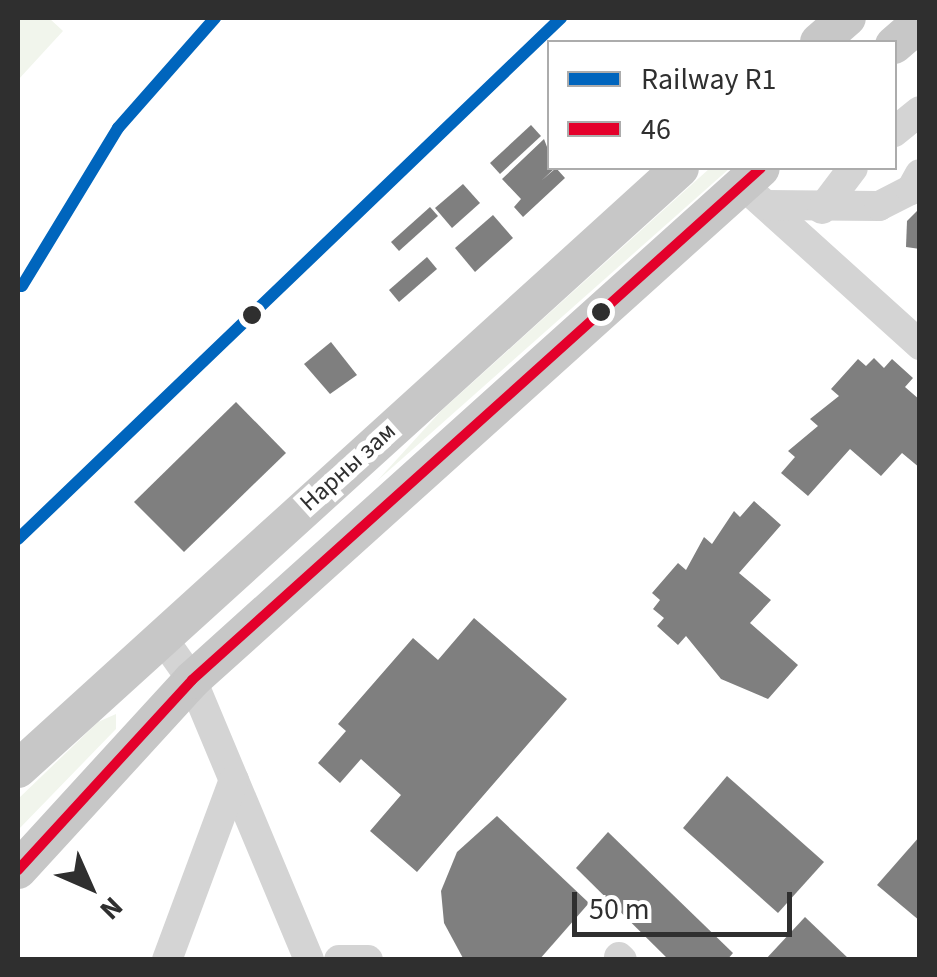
<!DOCTYPE html>
<html>
<head>
<meta charset="utf-8">
<style>
	body { margin:0 }
	#map { position:relative; width:937px; height:977px; overflow:hidden; background:#fff; font-family:"Source Sans 3",sans-serif }
	div>[style] { position:absolute }
	[style*='--x'] { left:calc(var(--x)*1px); top:calc(var(--y)*1px); width:calc(var(--w)*1px); rotate:calc(var(--a)*1deg) }
	.green>* { inset:0; background:#f1f5ec }
	.building>* { inset:0; background:#7f7f7f }
	.minor>* { height:30px; margin:-15px; padding:0 15px; transform-origin:15px; border-radius:15px; background:#d4d4d4 }
	.major>* { height:38px; margin:-19px; padding:0 19px; transform-origin:19px; border-radius:19px; background:#c7c7c7 }
	.rail>* { height:8px; margin-top:-4px; transform-origin:0; background:repeating-linear-gradient(90deg,#bbb 0 10px,transparent 0 18px) }
	.bus-1>* { height:10px; margin:-5px; padding:0 5px; transform-origin:5px; border-radius:5px; background:#e4002b }
	.rail-1>* { height:12px; margin:-6px; padding:0 6px; transform-origin:6px; border-radius:6px; background:#0065bd }
	.dots>* { width:28px; height:28px; translate:-50% -50%; box-sizing:border-box; border:5px solid #fff; border-radius:50% }
	span { translate:-50% -50%; white-space:nowrap; text-align:center; line-height:1.15; -webkit-text-stroke:10px #fff; paint-order:stroke }
	.street-label { font-size:25px; color:#2f2f2f }
	.frame { position:absolute; inset:0; border:20px solid #2f2f2f; pointer-events:none }
	.legend { position:absolute; left:547px; top:40px; width:350px; height:130px; box-sizing:border-box; background:#fff; border:2px solid #acacac; margin:0; padding:12px 18px; list-style:none; font-size:30px; color:#2f2f2f }
	.legend li { display:flex; align-items:center; gap:20px; height:50px }
	.legend b { width:50px; border:2px solid #acacac }
	.north { position:absolute; left:40px; top:837px; width:100px; height:100px; -webkit-text-stroke:8px #fff; paint-order:stroke; rotate:135deg; font-size:28px; font-weight:700; line-height:40px; text-align:center; color:#2f2f2f }
	.north::after { content:''; display:block; margin:auto; width:35px; height:45px; background:#2f2f2f; clip-path:polygon(50% 0,100% 100%,50% 72%,0 100%) }
	.scale { position:absolute; left:572px; top:892px; width:220px; height:45px; box-sizing:border-box; border:5px solid #2f2f2f; border-top:0; padding-left:12px; font-size:30px; line-height:35px; white-space:nowrap; color:#2f2f2f; -webkit-text-stroke:8px #fff; paint-order:stroke }
</style>
</head>
<body>
<div id="map">
	<div class="green">
		<div style="clip-path:polygon(18px 18px,49px 18px,63px 31px,18px 80px)"></div>
		<div style="clip-path:polygon(710px 168px,730px 168px,377px 481px,441px 411px)"></div>
		<div style="clip-path:polygon(116px 714px,116px 729px,18px 830px,18px 799px,98px 722px)"></div>
	</div>
	<div class="building">
		<div style="clip-path:polygon(531px 125px,541px 136px,500px 174px,490px 163px)"></div>
		<div style="clip-path:polygon(544px 139px,555px 168px,541px 181px,556px 168px,565px 178px,523px 217px,514px 207px,521px 199px,502px 179px)"></div>
		<div style="clip-path:polygon(463px 184px,480px 203px,452px 228px,435px 208px)"></div>
		<div style="clip-path:polygon(430px 207px,438px 216px,399px 251px,391px 242px)"></div>
		<div style="clip-path:polygon(920px 208px,920px 249px,906px 247px,907px 221px)"></div>
		<div style="clip-path:polygon(493px 215px,513px 238px,475px 272px,455px 248px)"></div>
		<div style="clip-path:polygon(427px 257px,437px 269px,399px 302px,389px 290px)"></div>
		<div style="clip-path:polygon(331px 342px,357px 375px,330px 394px,304px 364px)"></div>
		<div style="clip-path:polygon(874px 358px,884px 368px,892px 359px,913px 378px,905px 387px,920px 400px,920px 468px,902px 453px,881px 476px,850px 449px,808px 496px,781px 473px,795px 457px,788px 451px,818px 426px,810px 419px,839px 396px,831px 389px,858px 359px,866px 366px)"></div>
		<div style="clip-path:polygon(236px 402px,286px 453px,184px 552px,134px 502px)"></div>
		<div style="clip-path:polygon(754px 501px,781px 525px,739px 573px,771px 600px,750px 623px,798px 665px,768px 699px,721px 679px,686px 636px,678px 645px,657px 626px,664px 618px,653px 609px,660px 600px,652px 593px,678px 563px,686px 570px,704px 537px,712px 544px,734px 511px,740px 517px)"></div>
		<div style="clip-path:polygon(474px 618px,567px 699px,417px 872px,370px 831px,401px 795px,361px 759px,340px 783px,318px 763px,346px 731px,338px 724px,413px 638px,438px 660px)"></div>
		<div style="clip-path:polygon(727px 776px,824px 862px,778px 913px,683px 828px)"></div>
		<div style="clip-path:polygon(497px 816px,589px 903px,539px 960px,464px 960px,444px 923px,441px 891px,457px 852px)"></div>
		<div style="clip-path:polygon(608px 832px,733px 953px,727px 960px,669px 960px,576px 868px)"></div>
		<div style="clip-path:polygon(920px 836px,920px 921px,877px 885px)"></div>
		<div style="clip-path:polygon(805px 917px,850px 960px,765px 960px)"></div>
	</div>
	<div class="minor">
		<div style="--x:894;--y:132;--w:33;--a:-39"></div>
		<div style="--x:743;--y:185;--w:239;--a:42.1"></div>
		<div style="--x:766;--y:205;--w:113;--a:0.5"></div>
		<div style="--x:879;--y:206;--w:36;--a:-27"></div>
		<div style="--x:911;--y:190;--w:18;--a:-61"></div>
		<div style="--x:822;--y:209;--w:51;--a:-52.9"></div>
		<div style="--x:161;--y:636;--w:54;--a:54.8"></div>
		<div style="--x:192;--y:680;--w:303;--a:67.3"></div>
		<div style="--x:619;--y:957;--w:4;--a:45"></div>
		<div style="--x:167;--y:960;--w:192;--a:-69.6"></div>
		<div style="--x:339;--y:960;--w:29;--a:0"></div>
	</div>
	<div class="major">
		<div style="--x:819;--y:42;--w:37;--a:-41"></div>
		<div style="--x:894;--y:45;--w:35;--a:-41"></div>
		<div style="--x:18;--y:769;--w:894;--a:-42.23"></div>
		<div style="--x:18;--y:870;--w:258;--a:-47.5"></div>
		<div style="--x:192;--y:680;--w:765;--a:-41.98"></div>
	</div>
	<div class="rail">
		<div style="--x:22;--y:286;--w:185;--a:-58.7"></div>
		<div style="--x:118;--y:128;--w:147;--a:-48.6"></div>
	</div>
	<div class="bus-1">
		<div style="--x:18;--y:870;--w:258;--a:-47.5"></div>
		<div style="--x:192;--y:680;--w:765;--a:-41.98"></div>
	</div>
	<div class="rail-1">
		<div style="--x:22;--y:286;--w:185;--a:-58.7"></div>
		<div style="--x:118;--y:128;--w:147;--a:-48.6"></div>
		<div style="--x:18;--y:539;--w:753;--a:-43.82"></div>
	</div>
	<div class="dots">
		<div style="left:601px;top:312px;background:#2f2f2f"></div>
		<div style="left:252px;top:315px;background:#2f2f2f"></div>
	</div>
	<div class="street-label">
		<span style="left:348px;top:467px;rotate:-42deg">Нарны зам</span>
	</div>
	<div class="frame"></div>
	<ul class="legend">
	<li><b style="height:12px;background:#0065bd"></b>Railway R1</li>
	<li><b style="height:12px;background:#e4002b"></b>46</li>
	</ul>
	<div class="north">N</div>
	<div class="scale">50 m</div>
</div>
</body>
</html>
